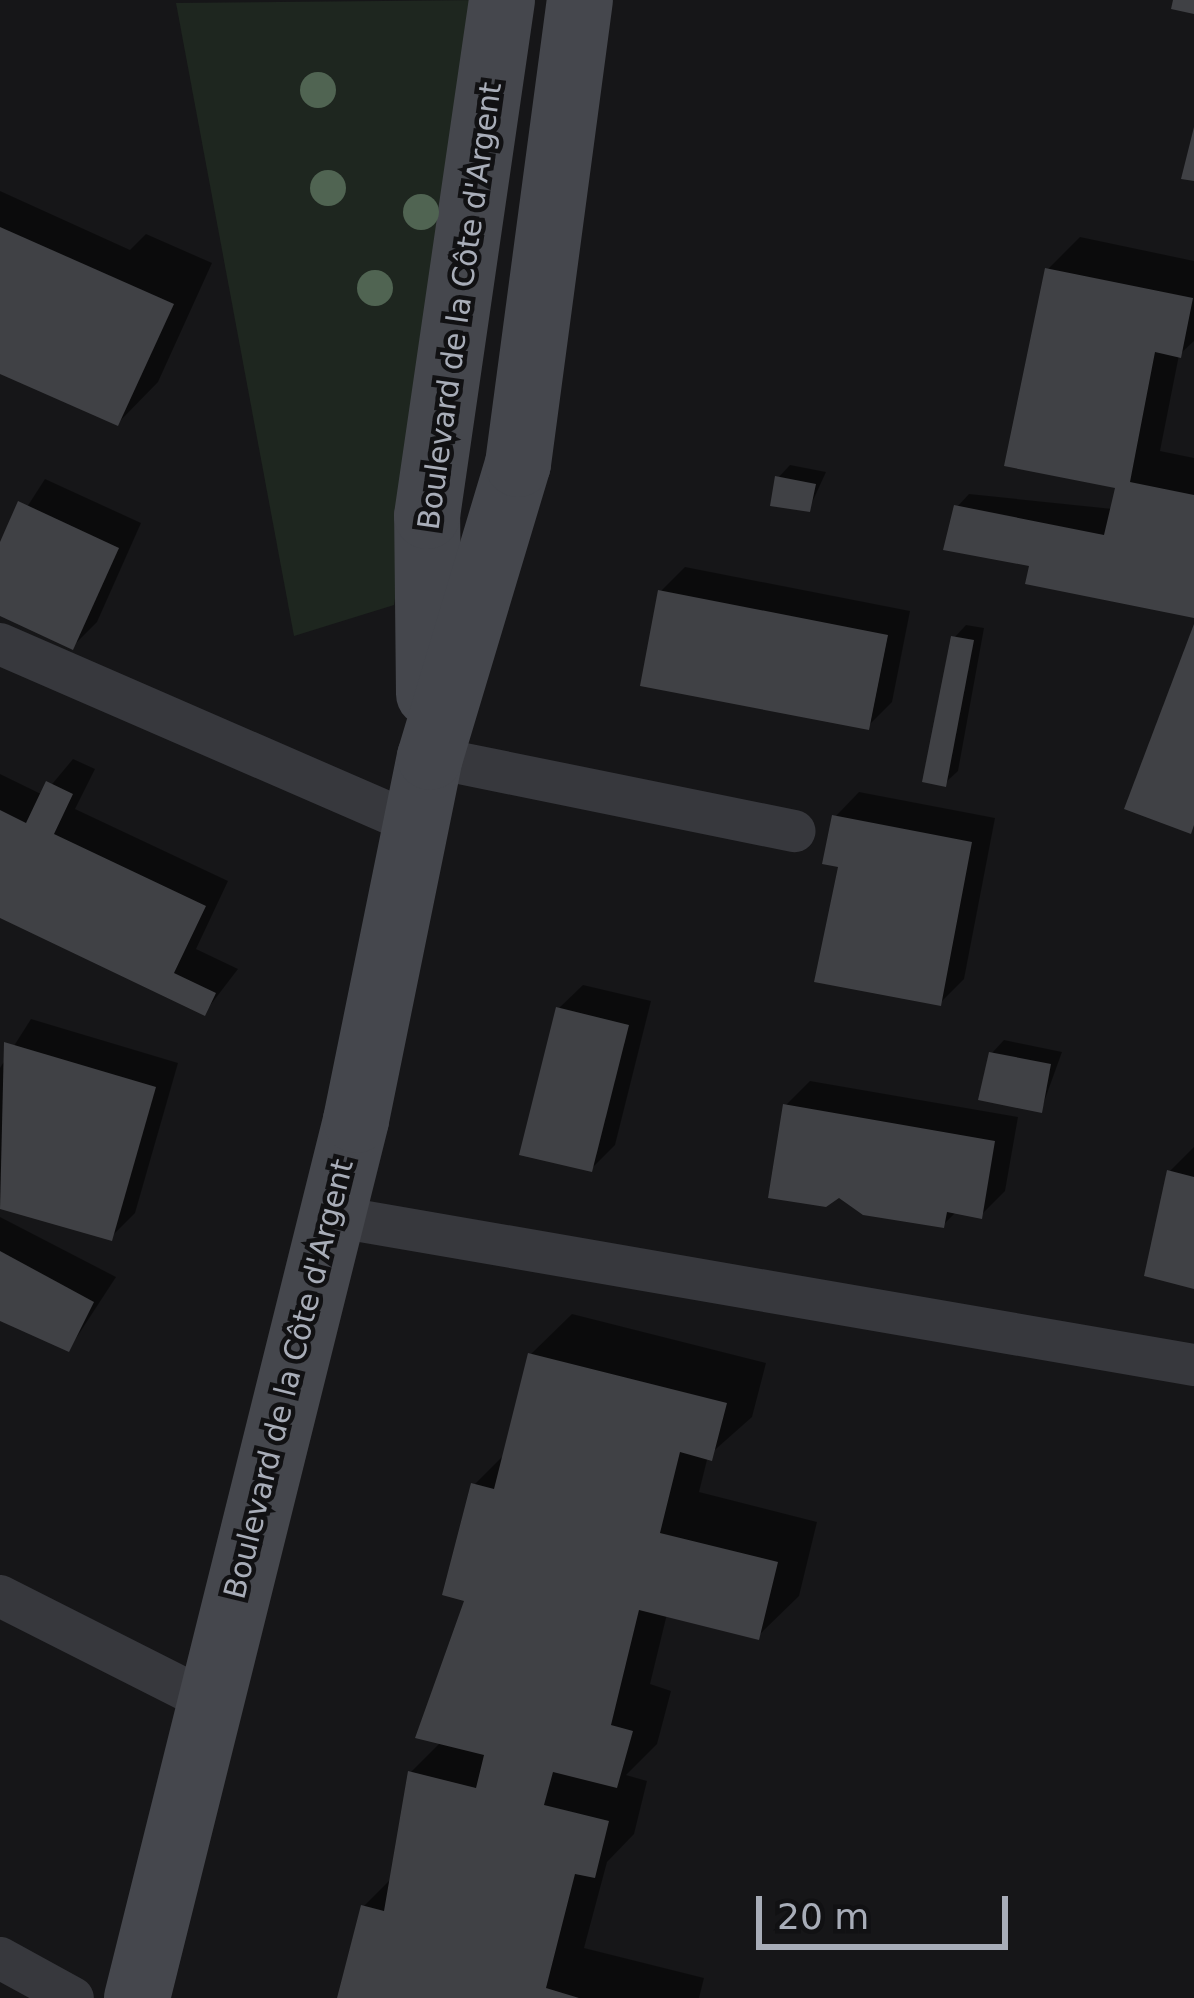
<!DOCTYPE html>
<html>
<head>
<meta charset="utf-8">
<style>
	body { margin:0 }
	#map { position:relative; width:1194px; height:1998px; overflow:hidden; background:#161618; font-family:"DejaVu Sans",sans-serif }
	div>[style] { position:absolute }
	[style*='--x'] { left:calc(var(--x)*1px); top:calc(var(--y)*1px); width:calc(var(--w)*1px); rotate:calc(var(--a)*1deg) }
	.green>* { inset:0; background:#1e261f }
	.shadow>* { inset:0; background:#0007 }
	.building>* { inset:0; background:#404145 }
	.service>* { height:42px; margin:-21px; padding:0 21px; transform-origin:21px; border-radius:21px; background:#37383d }
	.secondary>* { height:66px; margin:-33px; padding:0 33px; transform-origin:33px; border-radius:33px; background:#45474d }
	.trees>* { width:36px; height:36px; margin:-18px; border-radius:50%; background:#506452 }
	span { translate:-50% -50%; white-space:nowrap; text-align:center; line-height:1.15; -webkit-text-stroke:9px #111113; paint-order:stroke }
	.street-label { font-size:30px; color:#a8adb8 }
	.scale { position:absolute; left:756px; top:1896px; width:252px; height:54px; box-sizing:border-box; border:6px solid #a8adb8; border-top:0; padding-left:15px; font-size:36px; line-height:42px; white-space:nowrap; color:#a8adb8; -webkit-text-stroke:9px #111113; paint-order:stroke }
</style>
</head>
<body>
<div id="map">
	<div class="green">
		<div style="clip-path:polygon(484px 0,394px 605px,294px 636px,176px 3px)"></div>
	</div>
	<div class="shadow">
		<div style="clip-path:polygon(0 191px,130px 250px,146px 234px,212px 263px,158px 382px,118px 423px,0 371px)"></div>
		<div style="clip-path:polygon(1080px 237px,1194px 261px,1194px 341px,1179px 355px,1160px 451px,1194px 458px,1194px 615px,1032px 564px,957px 507px,969px 494px,1113px 509px,1119px 486px,1048px 269px)"></div>
		<div style="clip-path:polygon(790px 465px,826px 472px,809px 509px,778px 478px)"></div>
		<div style="clip-path:polygon(45px 479px,141px 523px,97px 622px,72px 647px,0 613px,0 549px)"></div>
		<div style="clip-path:polygon(685px 567px,910px 611px,892px 702px,868px 726px,660px 592px)"></div>
		<div style="clip-path:polygon(966px 625px,984px 628px,958px 771px,945px 783px,954px 638px)"></div>
		<div style="clip-path:polygon(73px 759px,95px 769px,75px 809px,228px 881px,196px 949px,238px 969px,205px 1012px,0 915px,0 774px,43px 795px)"></div>
		<div style="clip-path:polygon(859px 792px,995px 818px,964px 979px,940px 1003px,841px 865px,835px 817px)"></div>
		<div style="clip-path:polygon(583px 985px,651px 1001px,615px 1145px,591px 1169px,558px 1009px)"></div>
		<div style="clip-path:polygon(31px 1019px,178px 1063px,135px 1213px,111px 1237px,0 1205px,0 1068px)"></div>
		<div style="clip-path:polygon(1004px 1040px,1062px 1052px,1041px 1110px,992px 1053px)"></div>
		<div style="clip-path:polygon(810px 1081px,1018px 1117px,1005px 1191px,981px 1215px,957px 1211px,943px 1225px,856px 1198px,786px 1105px)"></div>
		<div style="clip-path:polygon(1194px 1147px,1194px 1285px,1170px 1171px)"></div>
		<div style="clip-path:polygon(0 1217px,116px 1277px,69px 1349px,0 1317px)"></div>
		<div style="clip-path:polygon(572px 1314px,766px 1363px,752px 1417px,708px 1456px,699px 1492px,817px 1522px,799px 1596px,758px 1636px,667px 1614px,650px 1684px,671px 1691px,657px 1744px,626px 1775px,647px 1781px,634px 1834px,607px 1862px,584px 1948px,704px 1978px,699px 1998px,340px 1998px,364px 1906px,393px 1877px,410px 1773px,442px 1741px,419px 1735px,468px 1598px,474px 1485px,507px 1452px,531px 1354px)"></div>
	</div>
	<div class="building">
		<div style="clip-path:polygon(1173px 0,1194px 0,1194px 14px,1171px 9px)"></div>
		<div style="clip-path:polygon(1194px 127px,1194px 181px,1181px 179px)"></div>
		<div style="clip-path:polygon(0 227px,174px 304px,118px 426px,0 374px)"></div>
		<div style="clip-path:polygon(1045px 268px,1193px 298px,1181px 358px,1155px 352px,1130px 482px,1194px 495px,1194px 618px,1025px 584px,1029px 566px,943px 550px,954px 505px,1104px 535px,1115px 488px,1004px 466px)"></div>
		<div style="clip-path:polygon(775px 476px,816px 484px,810px 512px,770px 506px)"></div>
		<div style="clip-path:polygon(18px 501px,119px 548px,73px 650px,0 616px,0 542px)"></div>
		<div style="clip-path:polygon(658px 590px,888px 635px,869px 730px,640px 686px)"></div>
		<div style="clip-path:polygon(1194px 624px,1194px 825px,1191px 834px,1124px 809px)"></div>
		<div style="clip-path:polygon(951px 636px,974px 640px,946px 787px,922px 782px)"></div>
		<div style="clip-path:polygon(46px 781px,73px 794px,54px 834px,206px 906px,174px 973px,216px 993px,205px 1016px,0 918px,0 810px,26px 823px)"></div>
		<div style="clip-path:polygon(832px 815px,972px 842px,941px 1006px,814px 982px,838px 867px,822px 864px)"></div>
		<div style="clip-path:polygon(556px 1007px,629px 1025px,592px 1172px,519px 1155px)"></div>
		<div style="clip-path:polygon(4px 1042px,156px 1087px,112px 1241px,0 1209px)"></div>
		<div style="clip-path:polygon(989px 1052px,1051px 1064px,1042px 1113px,978px 1100px)"></div>
		<div style="clip-path:polygon(783px 1104px,995px 1141px,982px 1219px,947px 1212px,944px 1228px,863px 1215px,839px 1198px,826px 1207px,768px 1198px)"></div>
		<div style="clip-path:polygon(1167px 1170px,1194px 1177px,1194px 1289px,1144px 1276px)"></div>
		<div style="clip-path:polygon(0 1251px,94px 1302px,69px 1352px,0 1321px)"></div>
		<div style="clip-path:polygon(528px 1353px,727px 1403px,712px 1461px,680px 1452px,660px 1533px,778px 1562px,759px 1640px,639px 1610px,611px 1725px,633px 1731px,617px 1788px,553px 1772px,544px 1805px,609px 1821px,595px 1878px,575px 1874px,546px 1988px,579px 1998px,337px 1998px,361px 1905px,384px 1911px,408px 1771px,476px 1788px,484px 1755px,415px 1738px,464px 1601px,442px 1595px,471px 1483px,494px 1489px)"></div>
	</div>
	<div class="service">
		<div style="--x:0;--y:644;--w:456;--a:23.5"></div>
		<div style="--x:430;--y:757;--w:372;--a:11.5"></div>
		<div style="--x:332;--y:1216;--w:875;--a:9.81"></div>
		<div style="--x:0;--y:1596;--w:231;--a:26.8"></div>
		<div style="--x:0;--y:1958;--w:83;--a:28.7"></div>
	</div>
	<div class="secondary">
		<div style="--x:429;--y:694;--w:178;--a:-90.6"></div>
		<div style="--x:427;--y:516;--w:521;--a:-81.73"></div>
		<div style="--x:137;--y:1998;--w:905;--a:-75.99"></div>
		<div style="--x:356;--y:1120;--w:370;--a:-78.5"></div>
		<div style="--x:430;--y:757;--w:306;--a:-73.3"></div>
		<div style="--x:518;--y:464;--w:468;--a:-82.4"></div>
	</div>
	<div class="trees">
		<div style="left:318px;top:90px"></div>
		<div style="left:328px;top:188px"></div>
		<div style="left:421px;top:212px"></div>
		<div style="left:375px;top:288px"></div>
	</div>
	<div class="street-label">
		<span style="left:460px;top:306px;rotate:-82deg">Boulevard de la Côte d'Argent</span>
		<span style="left:289px;top:1379px;rotate:-76deg">Boulevard de la Côte d'Argent</span>
	</div>
	<div class="scale">20 m</div>
</div>
</body>
</html>
